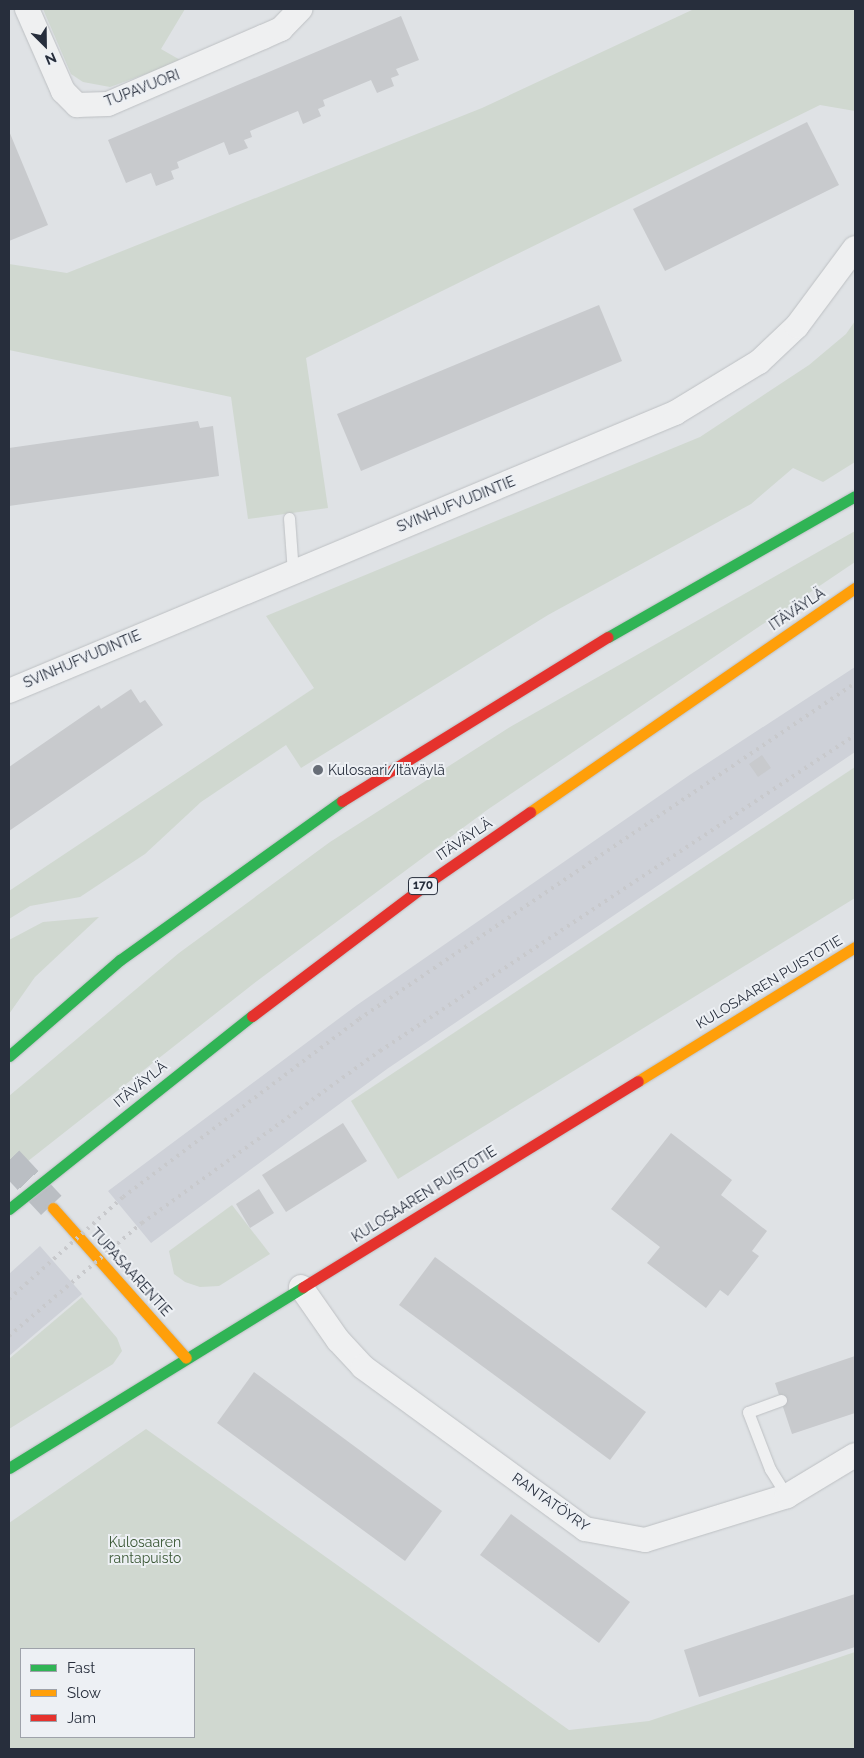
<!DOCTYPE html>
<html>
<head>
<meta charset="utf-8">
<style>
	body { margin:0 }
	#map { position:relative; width:864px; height:1758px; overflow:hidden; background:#dfe2e5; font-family:Raleway,sans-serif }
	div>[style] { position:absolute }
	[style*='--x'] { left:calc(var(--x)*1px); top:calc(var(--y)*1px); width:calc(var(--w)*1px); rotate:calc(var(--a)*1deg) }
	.built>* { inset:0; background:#ced1d8 }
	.green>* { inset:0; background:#d0d8d0 }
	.building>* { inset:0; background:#c8cacd }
	.secondary-tunnel>* { height:28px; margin-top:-14px; transform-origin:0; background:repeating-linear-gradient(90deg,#babec3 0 28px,transparent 0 42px) }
	.roads { filter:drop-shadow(0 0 1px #bdc0c3) drop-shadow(0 0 1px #bdc0c3) }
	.lane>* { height:11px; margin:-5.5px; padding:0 5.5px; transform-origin:5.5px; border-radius:5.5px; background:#eff0f1 }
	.street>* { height:24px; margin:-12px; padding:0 12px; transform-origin:12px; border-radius:12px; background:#eff0f1 }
	.fast>* { height:11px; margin:-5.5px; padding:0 5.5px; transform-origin:5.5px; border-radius:5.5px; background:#30b455 }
	.slow>* { height:11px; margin:-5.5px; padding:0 5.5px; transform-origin:5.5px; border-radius:5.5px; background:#ff9f0a }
	.jam>* { height:11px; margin:-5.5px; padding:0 5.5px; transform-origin:5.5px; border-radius:5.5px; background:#e5322d }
	.rail>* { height:4px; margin-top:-2px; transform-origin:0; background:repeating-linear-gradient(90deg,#c8c9cc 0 2.5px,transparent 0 7.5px) }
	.dots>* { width:14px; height:14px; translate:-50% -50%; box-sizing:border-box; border:2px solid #edf0f4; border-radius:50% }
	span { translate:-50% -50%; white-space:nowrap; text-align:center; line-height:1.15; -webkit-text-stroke:4px #edf0f4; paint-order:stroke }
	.shield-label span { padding:1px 4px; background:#edf0f4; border:1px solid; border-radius:4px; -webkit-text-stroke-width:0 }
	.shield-label { font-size:12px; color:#272e3c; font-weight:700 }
	.street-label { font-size:14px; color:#272e3c }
	.poi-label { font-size:14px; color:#272e3c }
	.left { translate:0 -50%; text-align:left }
	.park-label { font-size:14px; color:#3a5735 }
	.frame { position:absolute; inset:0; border:10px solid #272e3c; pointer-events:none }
	.legend { position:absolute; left:20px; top:1648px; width:175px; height:90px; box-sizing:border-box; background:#edf0f4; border:1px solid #9ea2aa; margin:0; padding:6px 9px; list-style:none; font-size:15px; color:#272e3c }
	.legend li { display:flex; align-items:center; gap:10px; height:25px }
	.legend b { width:25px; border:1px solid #9ea2aa }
	.north { position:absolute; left:20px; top:20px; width:50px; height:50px; -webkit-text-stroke:4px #edf0f4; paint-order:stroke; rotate:157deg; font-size:14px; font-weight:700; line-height:20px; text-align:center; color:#272e3c }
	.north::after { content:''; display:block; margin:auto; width:18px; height:22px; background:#272e3c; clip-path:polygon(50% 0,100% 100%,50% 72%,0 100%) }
</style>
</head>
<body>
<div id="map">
	<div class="built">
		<div style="clip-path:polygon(855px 667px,855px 752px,387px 1069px,151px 1243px,108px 1191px,357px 1005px,691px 774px)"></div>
		<div style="clip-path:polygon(40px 1246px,82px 1294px,9px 1356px,9px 1274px)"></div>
	</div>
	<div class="green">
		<div style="clip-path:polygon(43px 9px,185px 9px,161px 49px,182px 61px,110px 87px,83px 82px,71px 74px)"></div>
		<div style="clip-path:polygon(694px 9px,855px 9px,855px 111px,820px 105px,306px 358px,328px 508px,248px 519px,231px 397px,9px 350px,9px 264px,67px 273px,482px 108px)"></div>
		<div style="clip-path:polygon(855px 321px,855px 462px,823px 482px,793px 468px,751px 504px,548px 615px,301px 768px,286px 745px,201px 802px,145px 854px,80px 897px,30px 906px,9px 919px,9px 891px,314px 688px,266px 616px,700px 437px,809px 365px,846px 334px)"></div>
		<div style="clip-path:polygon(855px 531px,855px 562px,487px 810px,257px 981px,9px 1176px,9px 1096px,179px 953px,330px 842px,510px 727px)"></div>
		<div style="clip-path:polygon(855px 767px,855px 898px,398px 1179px,351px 1101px)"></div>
		<div style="clip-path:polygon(99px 917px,35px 977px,9px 1014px,9px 940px,43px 922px)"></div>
		<div style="clip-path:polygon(232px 1205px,270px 1254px,219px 1286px,200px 1287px,185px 1282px,174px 1274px,169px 1251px)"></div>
		<div style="clip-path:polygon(82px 1297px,117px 1338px,122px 1351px,113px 1364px,9px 1429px,9px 1359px)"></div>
		<div style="clip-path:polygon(evenodd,146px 1429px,569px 1730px,649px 1721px,855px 1652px,855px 1749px,9px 1749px,9px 1523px,146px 1429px,194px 1649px,194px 1737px,21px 1737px,21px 1649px,194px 1649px)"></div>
	</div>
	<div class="building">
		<div style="clip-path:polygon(401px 16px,419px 60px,396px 69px,399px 75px,391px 78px,394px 86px,377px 93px,371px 80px,323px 100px,325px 106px,318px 109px,321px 116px,303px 124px,298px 111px,250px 131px,252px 137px,244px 140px,248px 148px,229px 155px,224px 142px,177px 162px,179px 168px,171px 171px,174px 179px,156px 186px,151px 173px,126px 183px,108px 140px)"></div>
		<div style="clip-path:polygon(807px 122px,839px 185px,665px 271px,633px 209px)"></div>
		<div style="clip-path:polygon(9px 131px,48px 225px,9px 241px)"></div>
		<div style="clip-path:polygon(599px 305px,622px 361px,361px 471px,337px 414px)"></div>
		<div style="clip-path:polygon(198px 421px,200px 428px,213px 426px,219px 476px,9px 506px,9px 448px)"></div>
		<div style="clip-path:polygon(131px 689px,140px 703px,145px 700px,163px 725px,9px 831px,9px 767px,99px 705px,101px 709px)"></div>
		<div style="clip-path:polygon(762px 755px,771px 768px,758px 777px,749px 764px)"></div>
		<div style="clip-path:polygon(343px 1123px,367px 1161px,286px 1212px,262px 1175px)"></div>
		<div style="clip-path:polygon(671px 1133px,732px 1180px,721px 1195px,767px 1231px,752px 1251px,759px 1256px,728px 1296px,720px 1290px,706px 1308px,647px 1263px,660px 1247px,611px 1209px)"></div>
		<div style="clip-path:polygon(259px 1189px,274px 1213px,250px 1228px,236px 1204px)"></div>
		<div style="clip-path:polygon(435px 1257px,646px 1412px,610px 1460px,399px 1305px)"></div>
		<div style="clip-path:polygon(855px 1356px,855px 1413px,792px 1434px,775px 1383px)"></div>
		<div style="clip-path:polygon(254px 1372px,442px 1511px,405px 1561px,217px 1423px)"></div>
		<div style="clip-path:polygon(511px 1514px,630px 1602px,599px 1643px,480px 1555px)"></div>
		<div style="clip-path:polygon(855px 1594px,855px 1647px,699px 1697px,684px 1650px)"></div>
	</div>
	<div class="secondary-tunnel">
		<div style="--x:9;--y:1160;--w:62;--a:47"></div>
	</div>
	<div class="roads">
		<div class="lane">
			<div style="--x:289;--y:518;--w:54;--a:85.8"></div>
			<div style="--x:781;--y:1400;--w:35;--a:160"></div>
			<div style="--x:748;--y:1412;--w:61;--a:68.9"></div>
			<div style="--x:770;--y:1469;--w:32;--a:58"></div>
		</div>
		<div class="street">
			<div style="--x:27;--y:9;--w:90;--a:66.3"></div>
			<div style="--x:63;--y:91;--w:20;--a:45"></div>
			<div style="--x:77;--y:105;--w:31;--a:-2"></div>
			<div style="--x:108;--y:104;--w:169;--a:-23.4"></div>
			<div style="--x:263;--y:37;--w:20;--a:-24"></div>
			<div style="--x:281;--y:29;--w:28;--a:-46"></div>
			<div style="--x:9;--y:691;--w:722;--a:-22.66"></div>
			<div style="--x:675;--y:413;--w:98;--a:-31.3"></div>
			<div style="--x:759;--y:362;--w:52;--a:-43.5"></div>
			<div style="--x:797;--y:326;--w:97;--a:-53.4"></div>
			<div style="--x:301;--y:1287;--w:65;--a:55.1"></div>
			<div style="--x:338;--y:1340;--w:37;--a:47"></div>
			<div style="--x:363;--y:1367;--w:275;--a:36.1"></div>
			<div style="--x:585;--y:1529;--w:61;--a:10.4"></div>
			<div style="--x:645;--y:1540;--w:149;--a:-17.2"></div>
			<div style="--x:787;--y:1496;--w:79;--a:-31.1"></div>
		</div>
		<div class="fast">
			<div style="--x:608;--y:637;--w:284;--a:-29.7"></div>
			<div style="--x:9;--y:1056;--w:147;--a:-40.9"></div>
			<div style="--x:120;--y:960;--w:273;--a:-35.6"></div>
			<div style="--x:9;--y:1209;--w:310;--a:-38.5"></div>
			<div style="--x:9;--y:1468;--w:345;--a:-31.6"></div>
		</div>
		<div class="slow">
			<div style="--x:530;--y:812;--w:395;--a:-34.6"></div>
			<div style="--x:638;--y:1081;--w:255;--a:-31.7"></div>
			<div style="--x:53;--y:1208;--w:200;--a:48.4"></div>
		</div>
		<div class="jam">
			<div style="--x:342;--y:801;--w:312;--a:-31.7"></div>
			<div style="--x:252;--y:1016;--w:227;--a:-37.1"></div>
			<div style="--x:433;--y:879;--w:118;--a:-34.6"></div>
			<div style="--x:303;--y:1287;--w:393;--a:-31.6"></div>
		</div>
	</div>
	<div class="rail">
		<div style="--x:9;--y:1299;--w:153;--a:-41.8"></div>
		<div style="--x:123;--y:1197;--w:296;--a:-37"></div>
		<div style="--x:359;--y:1019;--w:599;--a:-34.11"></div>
		<div style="--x:9;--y:1336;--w:175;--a:-40.4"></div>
		<div style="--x:142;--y:1223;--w:294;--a:-35.9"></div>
		<div style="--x:380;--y:1051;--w:571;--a:-33.63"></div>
	</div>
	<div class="dots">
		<div style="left:318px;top:770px;background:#676d77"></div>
	</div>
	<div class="shield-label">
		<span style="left:423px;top:886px">170</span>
	</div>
	<div class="street-label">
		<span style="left:142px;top:88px;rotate:-21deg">TUPAVUORI</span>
		<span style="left:456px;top:504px;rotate:-22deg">SVINHUFVUDINTIE</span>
		<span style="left:797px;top:609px;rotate:-34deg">ITÄVÄYLÄ</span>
		<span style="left:82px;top:659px;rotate:-23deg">SVINHUFVUDINTIE</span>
		<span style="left:464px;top:839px;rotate:-34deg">ITÄVÄYLÄ</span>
		<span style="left:769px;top:982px;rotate:-31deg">KULOSAAREN PUISTOTIE</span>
		<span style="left:140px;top:1084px;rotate:-39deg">ITÄVÄYLÄ</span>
		<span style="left:424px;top:1194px;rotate:-32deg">KULOSAAREN PUISTOTIE</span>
		<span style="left:131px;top:1272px;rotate:48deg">TUPASAARENTIE</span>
		<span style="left:551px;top:1502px;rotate:35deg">RANTATÖYRY</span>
	</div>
	<div class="poi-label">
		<span class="left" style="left:328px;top:770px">Kulosaari/Itäväylä</span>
	</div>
	<div class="park-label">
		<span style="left:145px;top:1550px">Kulosaaren<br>rantapuisto</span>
	</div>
	<div class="frame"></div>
	<ul class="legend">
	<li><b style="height:6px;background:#30b455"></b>Fast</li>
	<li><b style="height:6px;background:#ff9f0a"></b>Slow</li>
	<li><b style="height:6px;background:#e5322d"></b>Jam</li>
	</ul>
	<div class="north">N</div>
</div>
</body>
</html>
